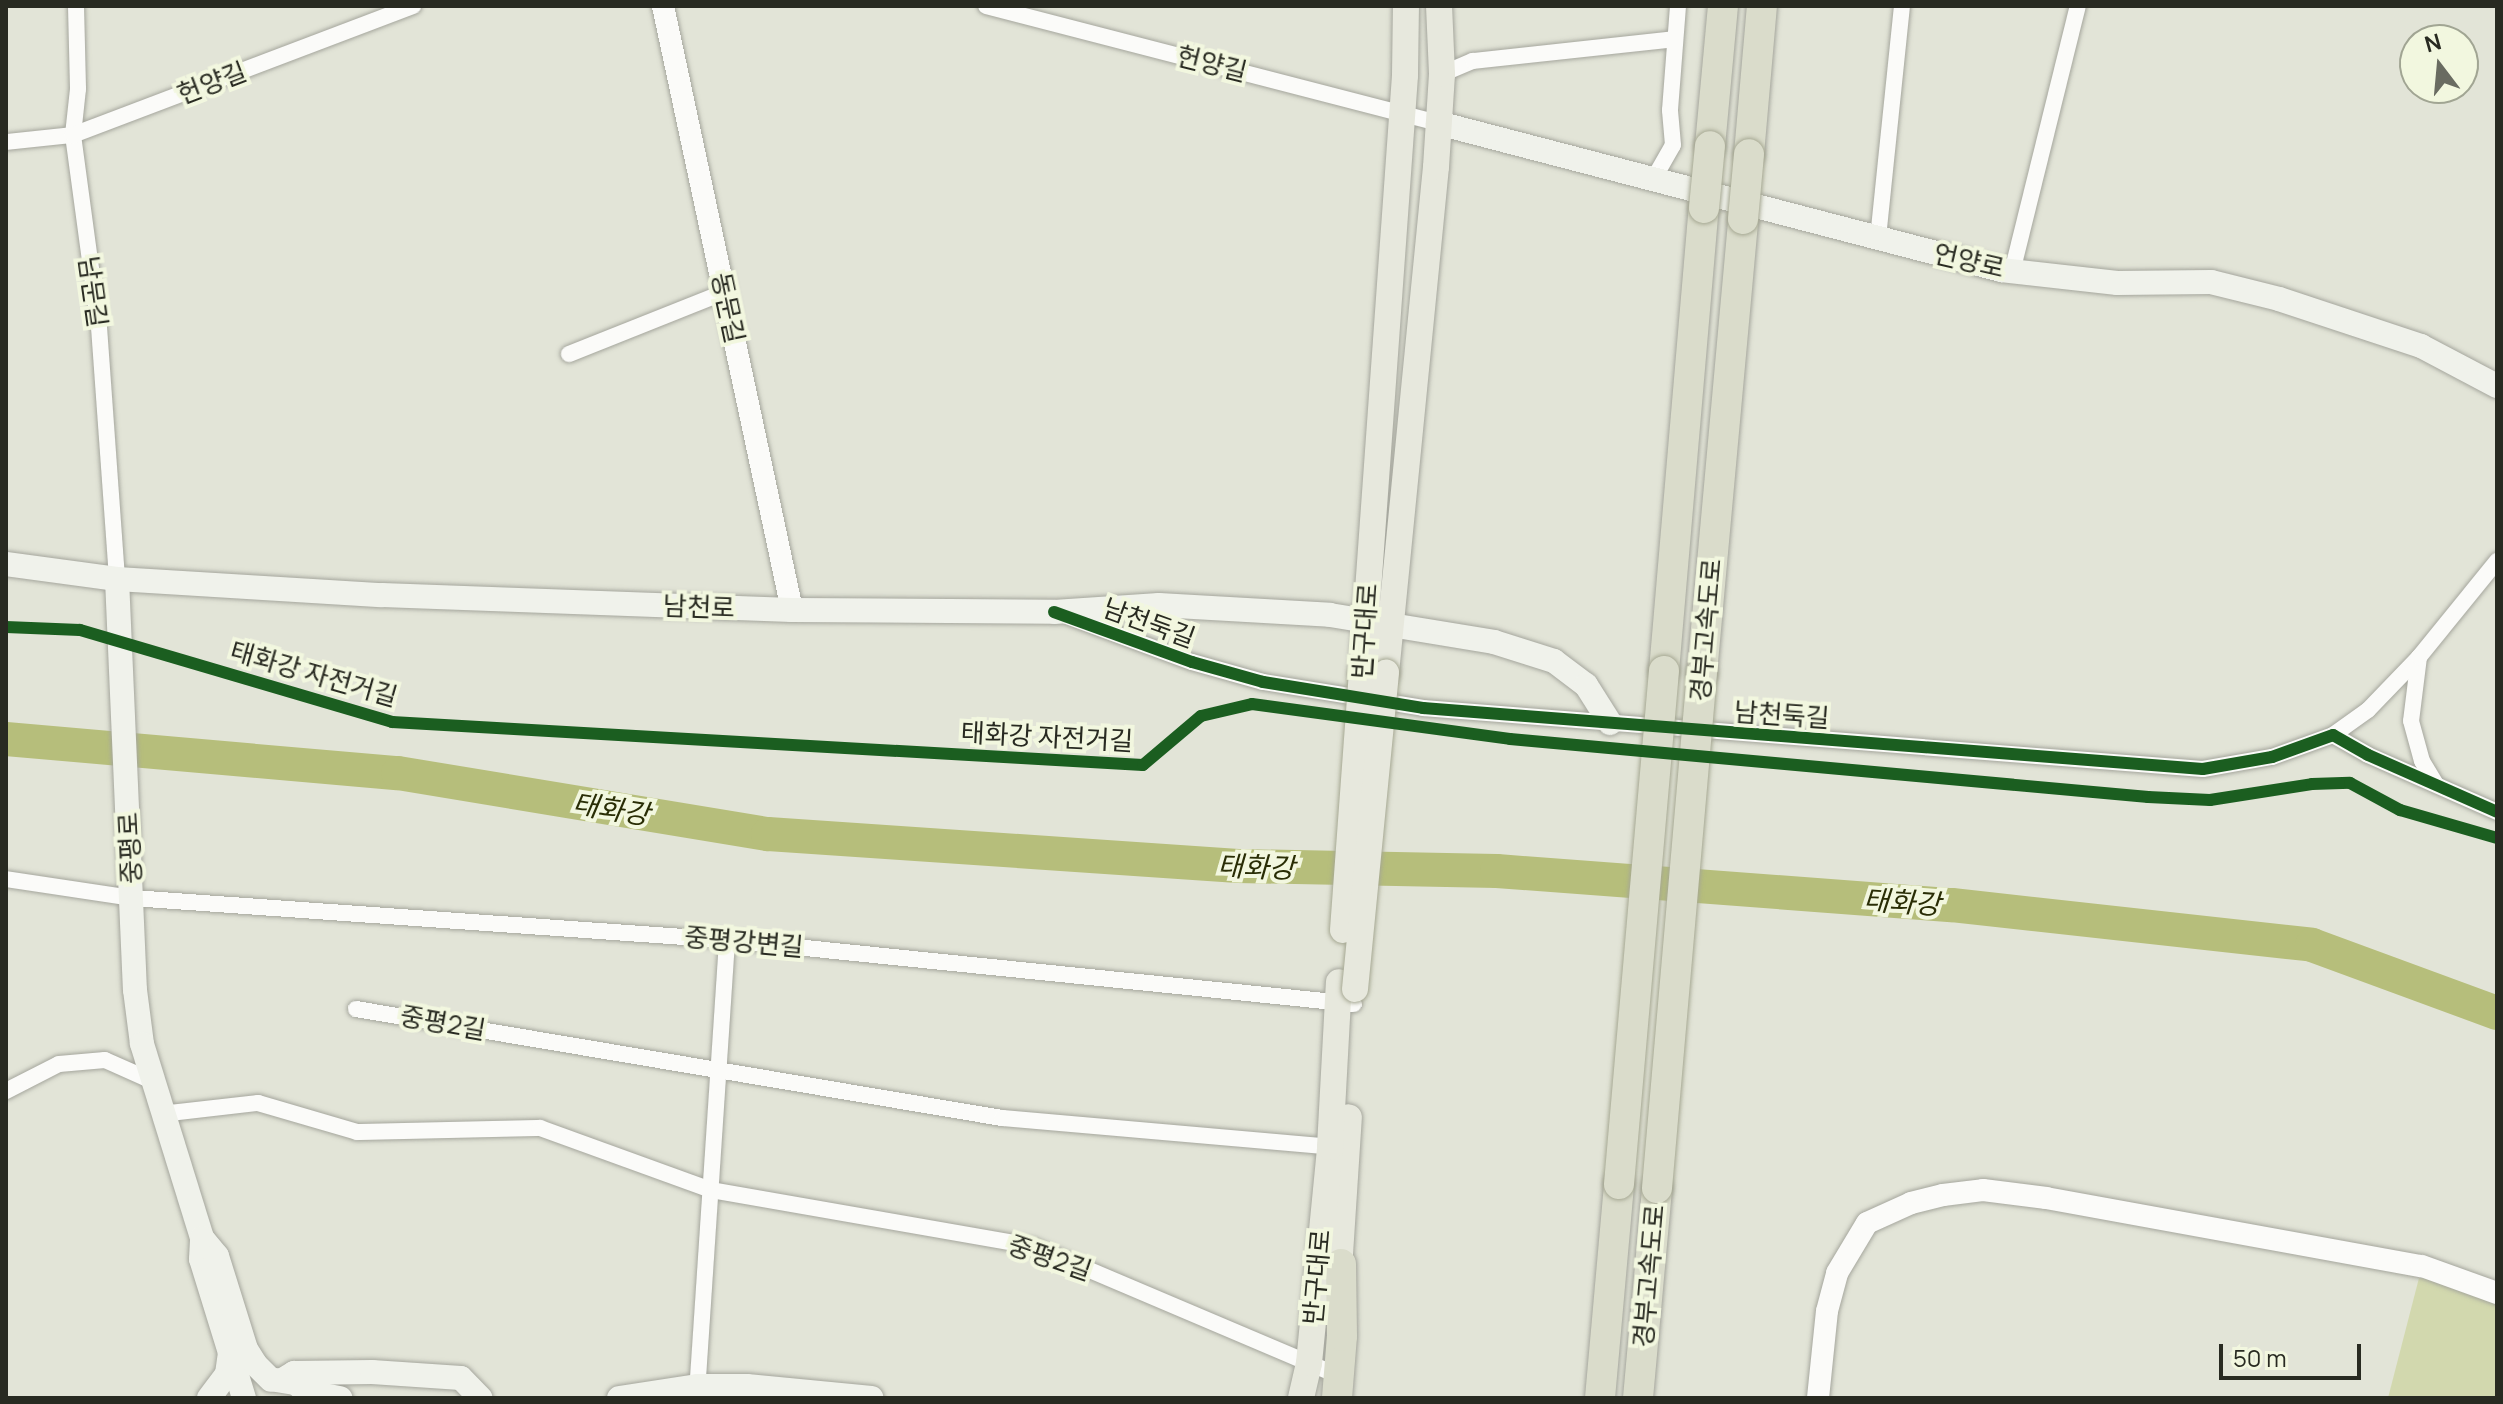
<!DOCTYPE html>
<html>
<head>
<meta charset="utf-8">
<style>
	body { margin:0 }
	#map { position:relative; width:2503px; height:1404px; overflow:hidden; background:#e2e4d7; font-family:Manrope,"Noto Sans KR",sans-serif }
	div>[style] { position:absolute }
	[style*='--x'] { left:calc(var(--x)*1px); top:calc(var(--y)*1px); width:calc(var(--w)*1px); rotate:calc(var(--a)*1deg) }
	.green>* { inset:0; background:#d2d8ae }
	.river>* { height:34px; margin:-17px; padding:0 17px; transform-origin:17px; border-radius:17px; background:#b6be7b }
	.roads { filter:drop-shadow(0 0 2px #a5a69d) drop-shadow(0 0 2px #a5a69d) }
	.minor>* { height:16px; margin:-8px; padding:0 8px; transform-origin:8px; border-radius:8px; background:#fbfbf9 }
	.tertiary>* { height:22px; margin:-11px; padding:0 11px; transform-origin:11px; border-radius:11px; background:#fbfbf9 }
	.secondary>* { height:24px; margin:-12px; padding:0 12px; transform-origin:12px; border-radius:12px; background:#f0f2eb }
	.primary>* { height:26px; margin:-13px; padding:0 13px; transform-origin:13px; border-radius:13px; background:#e7e8dd }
	.motorway>* { height:30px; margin:-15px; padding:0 15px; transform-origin:15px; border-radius:15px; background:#dadccb }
	.bridges { filter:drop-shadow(0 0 2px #a6a893) drop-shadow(0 0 2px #a6a893) }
	.primary-bridge>* { height:26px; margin:-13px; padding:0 13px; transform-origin:13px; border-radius:13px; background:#e7e8dd }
	.motorway-bridge>* { height:30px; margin:-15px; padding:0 15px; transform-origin:15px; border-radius:15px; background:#dadccb }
	.cycleway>* { height:12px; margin:-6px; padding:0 6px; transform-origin:6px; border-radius:6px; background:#1b5e20 }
	span { translate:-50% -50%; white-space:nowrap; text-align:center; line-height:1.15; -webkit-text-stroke:8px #f2f7df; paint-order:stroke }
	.street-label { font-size:26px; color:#282a21 }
	.water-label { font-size:28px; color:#292d05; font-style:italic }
	.frame { position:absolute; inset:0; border:8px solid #282a21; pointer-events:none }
	.north { position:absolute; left:2399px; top:24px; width:80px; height:80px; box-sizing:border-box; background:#f2f7df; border:2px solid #a1a593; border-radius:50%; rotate:344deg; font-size:22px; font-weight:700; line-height:32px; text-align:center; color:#282a21 }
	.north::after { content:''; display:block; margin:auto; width:28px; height:36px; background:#696b61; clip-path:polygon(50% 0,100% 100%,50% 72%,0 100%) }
	.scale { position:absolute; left:2219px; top:1344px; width:142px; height:36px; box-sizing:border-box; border:4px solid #282a21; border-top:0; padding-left:10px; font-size:24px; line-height:28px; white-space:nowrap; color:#282a21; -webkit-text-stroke:6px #f2f7df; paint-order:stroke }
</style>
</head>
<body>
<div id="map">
	<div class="green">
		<div style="clip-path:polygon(2419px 1278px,2478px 1286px,2497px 1293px,2497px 1398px,2388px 1398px)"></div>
	</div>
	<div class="river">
		<div style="--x:6;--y:739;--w:393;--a:5"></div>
		<div style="--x:398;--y:773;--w:375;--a:9.4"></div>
		<div style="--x:768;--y:834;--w:471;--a:3.9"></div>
		<div style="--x:1238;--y:866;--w:259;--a:1.1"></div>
		<div style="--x:1497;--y:871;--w:456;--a:4.3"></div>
		<div style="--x:1952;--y:905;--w:362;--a:6.3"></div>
		<div style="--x:2312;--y:945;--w:197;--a:20.2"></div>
	</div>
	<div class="roads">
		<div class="minor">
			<div style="--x:76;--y:6;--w:83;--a:88.6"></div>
			<div style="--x:78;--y:89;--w:46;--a:96.2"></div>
			<div style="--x:73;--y:135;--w:194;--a:82.3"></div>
			<div style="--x:99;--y:327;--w:253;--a:85.9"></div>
			<div style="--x:986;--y:6;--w:467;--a:14.5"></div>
			<div style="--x:1442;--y:74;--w:34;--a:-23"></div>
			<div style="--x:1473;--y:61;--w:203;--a:-6.2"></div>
			<div style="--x:6;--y:142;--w:67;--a:-6"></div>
			<div style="--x:73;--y:135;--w:364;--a:-20.8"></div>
			<div style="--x:1653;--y:180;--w:40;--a:-60.3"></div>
			<div style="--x:1673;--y:145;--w:35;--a:-95"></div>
			<div style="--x:1670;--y:110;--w:104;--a:-85.6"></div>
			<div style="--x:1878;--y:238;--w:233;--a:-84.1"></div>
			<div style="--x:2012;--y:272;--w:274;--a:-76.1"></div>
			<div style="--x:569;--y:354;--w:168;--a:-21.7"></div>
			<div style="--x:1064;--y:615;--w:136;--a:20.2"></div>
			<div style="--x:1192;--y:662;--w:74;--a:15.7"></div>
			<div style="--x:1263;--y:682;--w:162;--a:9.2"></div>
			<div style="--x:1423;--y:708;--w:782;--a:4.47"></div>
			<div style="--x:2203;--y:769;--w:70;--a:-9.9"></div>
			<div style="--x:2272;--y:757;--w:65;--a:-19.8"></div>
			<div style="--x:2333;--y:735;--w:40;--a:29.7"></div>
			<div style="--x:2368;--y:755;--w:141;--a:23.8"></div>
			<div style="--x:2419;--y:657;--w:64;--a:97.1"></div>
			<div style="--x:2411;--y:721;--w:41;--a:74.6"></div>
			<div style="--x:2422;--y:761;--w:27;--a:59"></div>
			<div style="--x:2333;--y:735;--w:43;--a:-35.5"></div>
			<div style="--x:2368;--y:710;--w:74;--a:-46.1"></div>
			<div style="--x:2419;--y:657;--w:124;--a:-50.9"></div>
			<div style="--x:6;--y:879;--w:127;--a:8.6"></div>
			<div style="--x:132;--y:898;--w:596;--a:4.04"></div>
			<div style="--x:727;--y:940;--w:630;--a:5.83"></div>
			<div style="--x:356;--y:1009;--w:655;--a:9.58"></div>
			<div style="--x:1002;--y:1118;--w:335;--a:5"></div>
			<div style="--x:6;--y:1091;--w:59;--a:-27"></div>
			<div style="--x:59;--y:1064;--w:46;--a:-5"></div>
			<div style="--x:105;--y:1060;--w:49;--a:24"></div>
			<div style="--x:161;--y:1114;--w:98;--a:-6.5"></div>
			<div style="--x:258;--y:1103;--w:103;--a:16.3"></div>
			<div style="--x:357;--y:1132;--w:183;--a:-1.3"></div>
			<div style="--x:540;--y:1128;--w:182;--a:19.9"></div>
			<div style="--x:711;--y:1190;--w:327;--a:9.9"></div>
			<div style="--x:1033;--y:1246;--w:319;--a:23"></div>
			<div style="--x:697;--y:1393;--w:454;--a:-86.2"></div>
		</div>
		<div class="tertiary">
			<div style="--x:663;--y:6;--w:618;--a:77.94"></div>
			<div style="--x:1818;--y:1398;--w:87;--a:-84.1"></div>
			<div style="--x:1827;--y:1311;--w:39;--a:-75"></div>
			<div style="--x:1837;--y:1273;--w:58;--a:-59"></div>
			<div style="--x:1867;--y:1223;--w:48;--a:-24.4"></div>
			<div style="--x:1911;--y:1203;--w:33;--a:-14"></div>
			<div style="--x:1943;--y:1195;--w:40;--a:-7.1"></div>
			<div style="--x:1983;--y:1190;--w:64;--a:7.2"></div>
			<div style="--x:2046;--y:1198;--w:382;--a:10.3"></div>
			<div style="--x:2422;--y:1266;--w:80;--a:19.8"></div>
		</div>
		<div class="secondary">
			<div style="--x:1438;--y:123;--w:582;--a:14.63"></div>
			<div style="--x:2001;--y:270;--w:117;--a:6.4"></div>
			<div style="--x:2117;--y:283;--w:94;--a:-0.6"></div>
			<div style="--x:2211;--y:282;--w:70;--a:14"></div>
			<div style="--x:2279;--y:299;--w:150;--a:18.3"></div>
			<div style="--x:2421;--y:346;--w:86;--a:27.8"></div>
			<div style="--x:6;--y:564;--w:112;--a:7.7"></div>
			<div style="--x:117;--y:579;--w:265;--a:3.5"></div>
			<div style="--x:382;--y:595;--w:410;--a:2.1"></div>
			<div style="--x:792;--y:610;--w:262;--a:0.4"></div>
			<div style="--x:1054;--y:612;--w:105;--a:-3.8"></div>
			<div style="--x:1159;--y:605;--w:171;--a:3.3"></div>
			<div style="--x:1330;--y:615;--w:166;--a:9.3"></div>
			<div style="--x:1494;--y:642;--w:63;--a:17.6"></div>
			<div style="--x:1554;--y:661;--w:40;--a:37"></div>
			<div style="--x:1586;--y:685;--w:45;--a:57.7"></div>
			<div style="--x:117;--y:579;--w:411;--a:87.5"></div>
			<div style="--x:135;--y:990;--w:54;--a:82.6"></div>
			<div style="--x:142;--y:1044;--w:203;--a:72.8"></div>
			<div style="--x:284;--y:1379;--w:12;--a:-31"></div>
			<div style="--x:294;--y:1373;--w:78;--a:-0.7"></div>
			<div style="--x:372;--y:1372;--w:89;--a:3.9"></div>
			<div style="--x:461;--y:1378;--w:28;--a:46"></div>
			<div style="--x:276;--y:1380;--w:20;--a:9"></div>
			<div style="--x:296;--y:1383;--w:22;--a:43"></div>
			<div style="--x:308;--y:1392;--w:33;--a:11"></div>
			<div style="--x:209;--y:1398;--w:30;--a:-53"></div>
			<div style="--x:227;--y:1374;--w:21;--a:-82"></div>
			<div style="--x:244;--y:1398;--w:145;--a:-107.2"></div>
			<div style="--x:201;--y:1259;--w:21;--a:-87"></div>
			<div style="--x:202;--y:1238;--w:23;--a:50"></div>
			<div style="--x:217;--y:1256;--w:97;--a:72.7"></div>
			<div style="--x:246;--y:1349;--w:19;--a:58"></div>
			<div style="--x:256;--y:1365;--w:21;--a:45"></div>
			<div style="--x:619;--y:1398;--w:79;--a:-8.7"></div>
			<div style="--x:697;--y:1386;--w:50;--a:0"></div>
			<div style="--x:747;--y:1386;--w:125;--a:5.5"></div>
		</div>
		<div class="primary">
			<div style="--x:1386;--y:673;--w:508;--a:-84.36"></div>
			<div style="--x:1436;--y:167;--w:93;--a:-86.3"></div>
			<div style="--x:1442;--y:74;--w:68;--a:-92.5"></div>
			<div style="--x:1362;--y:674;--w:601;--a:-85.89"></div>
			<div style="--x:1405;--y:75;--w:69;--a:-89.2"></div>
			<div style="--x:1338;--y:1285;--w:168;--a:-86.3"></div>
			<div style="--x:1301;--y:1398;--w:36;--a:-77"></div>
			<div style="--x:1309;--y:1363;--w:217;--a:-84.4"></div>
			<div style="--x:1330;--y:1147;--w:165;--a:-86.9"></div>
		</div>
		<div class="motorway">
			<div style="--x:1710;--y:146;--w:141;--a:-84.7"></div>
			<div style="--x:1749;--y:154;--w:149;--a:-85"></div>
			<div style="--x:1664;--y:671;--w:465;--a:-85.1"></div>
			<div style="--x:1702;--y:673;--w:456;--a:-84.8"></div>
			<div style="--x:1337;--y:1398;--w:62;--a:-85.4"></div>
			<div style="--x:1342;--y:1336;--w:72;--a:-90.8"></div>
			<div style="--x:1600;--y:1398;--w:215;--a:-84.9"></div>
			<div style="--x:1638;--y:1398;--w:211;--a:-84.8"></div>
		</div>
	</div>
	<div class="bridges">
		<div class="primary-bridge">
			<div style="--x:1343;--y:930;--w:257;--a:-85.8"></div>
			<div style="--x:1355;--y:989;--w:318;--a:-84.4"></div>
		</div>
		<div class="motorway-bridge">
			<div style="--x:1704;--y:208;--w:62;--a:-84.5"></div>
			<div style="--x:1743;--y:219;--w:65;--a:-84.7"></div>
			<div style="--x:1619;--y:1184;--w:515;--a:-84.99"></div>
			<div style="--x:1657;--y:1188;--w:517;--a:-85.01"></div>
		</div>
	</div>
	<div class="cycleway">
		<div style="--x:1054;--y:612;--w:147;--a:19.9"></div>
		<div style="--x:1192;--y:662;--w:74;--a:15.7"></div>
		<div style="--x:1263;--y:682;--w:162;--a:9.2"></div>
		<div style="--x:1423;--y:708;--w:782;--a:4.47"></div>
		<div style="--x:2203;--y:769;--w:70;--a:-9.9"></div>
		<div style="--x:2272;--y:757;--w:65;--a:-19.8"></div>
		<div style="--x:2333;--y:735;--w:40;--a:29.7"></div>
		<div style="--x:2368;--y:755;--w:141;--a:23.8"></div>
		<div style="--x:6;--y:627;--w:74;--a:2.3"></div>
		<div style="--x:80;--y:630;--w:325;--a:16.4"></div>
		<div style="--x:392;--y:722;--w:752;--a:3.28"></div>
		<div style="--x:1143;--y:765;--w:76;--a:-40.2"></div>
		<div style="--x:1201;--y:716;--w:52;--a:-13.2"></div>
		<div style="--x:1252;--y:704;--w:260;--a:7.7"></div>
		<div style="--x:1510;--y:739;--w:641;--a:5.19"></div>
		<div style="--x:2148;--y:797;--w:62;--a:2.8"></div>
		<div style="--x:2210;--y:800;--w:103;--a:-8.9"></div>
		<div style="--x:2312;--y:784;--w:38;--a:-2"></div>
		<div style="--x:2350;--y:783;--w:57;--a:28.4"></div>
		<div style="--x:2400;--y:810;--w:101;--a:16.1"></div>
	</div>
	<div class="street-label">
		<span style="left:1212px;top:64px;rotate:14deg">헌양길</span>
		<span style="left:212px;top:83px;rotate:-21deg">헌양길</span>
		<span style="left:1969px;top:261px;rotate:13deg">언양로</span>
		<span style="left:93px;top:292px;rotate:82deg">남문길</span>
		<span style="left:728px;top:308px;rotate:78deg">동문길</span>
		<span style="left:699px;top:607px;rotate:2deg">남천로</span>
		<span style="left:1149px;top:623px;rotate:20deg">남천둑길</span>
		<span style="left:1706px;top:630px;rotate:-85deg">경부고속도로</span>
		<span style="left:1365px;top:631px;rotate:-86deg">반구대로</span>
		<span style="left:314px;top:674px;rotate:16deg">태화강 자전거길</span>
		<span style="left:1782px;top:715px;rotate:4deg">남천둑길</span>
		<span style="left:1047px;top:737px;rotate:3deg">태화강 자전거길</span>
		<span style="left:130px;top:848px;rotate:-93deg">중평로</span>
		<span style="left:744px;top:942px;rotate:5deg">중평강변길</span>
		<span style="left:443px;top:1023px;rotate:10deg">중평2길</span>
		<span style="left:1050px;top:1258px;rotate:19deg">중평2길</span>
		<span style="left:1649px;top:1276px;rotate:-85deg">경부고속도로</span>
		<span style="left:1317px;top:1277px;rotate:-85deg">반구대로</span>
	</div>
	<div class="water-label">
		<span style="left:611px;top:808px;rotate:9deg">태화강</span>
		<span style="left:1256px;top:866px;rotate:2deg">태화강</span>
		<span style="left:1902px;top:901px;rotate:4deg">태화강</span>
	</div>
	<div class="frame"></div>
	<div class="north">N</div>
	<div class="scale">50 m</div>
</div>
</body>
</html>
